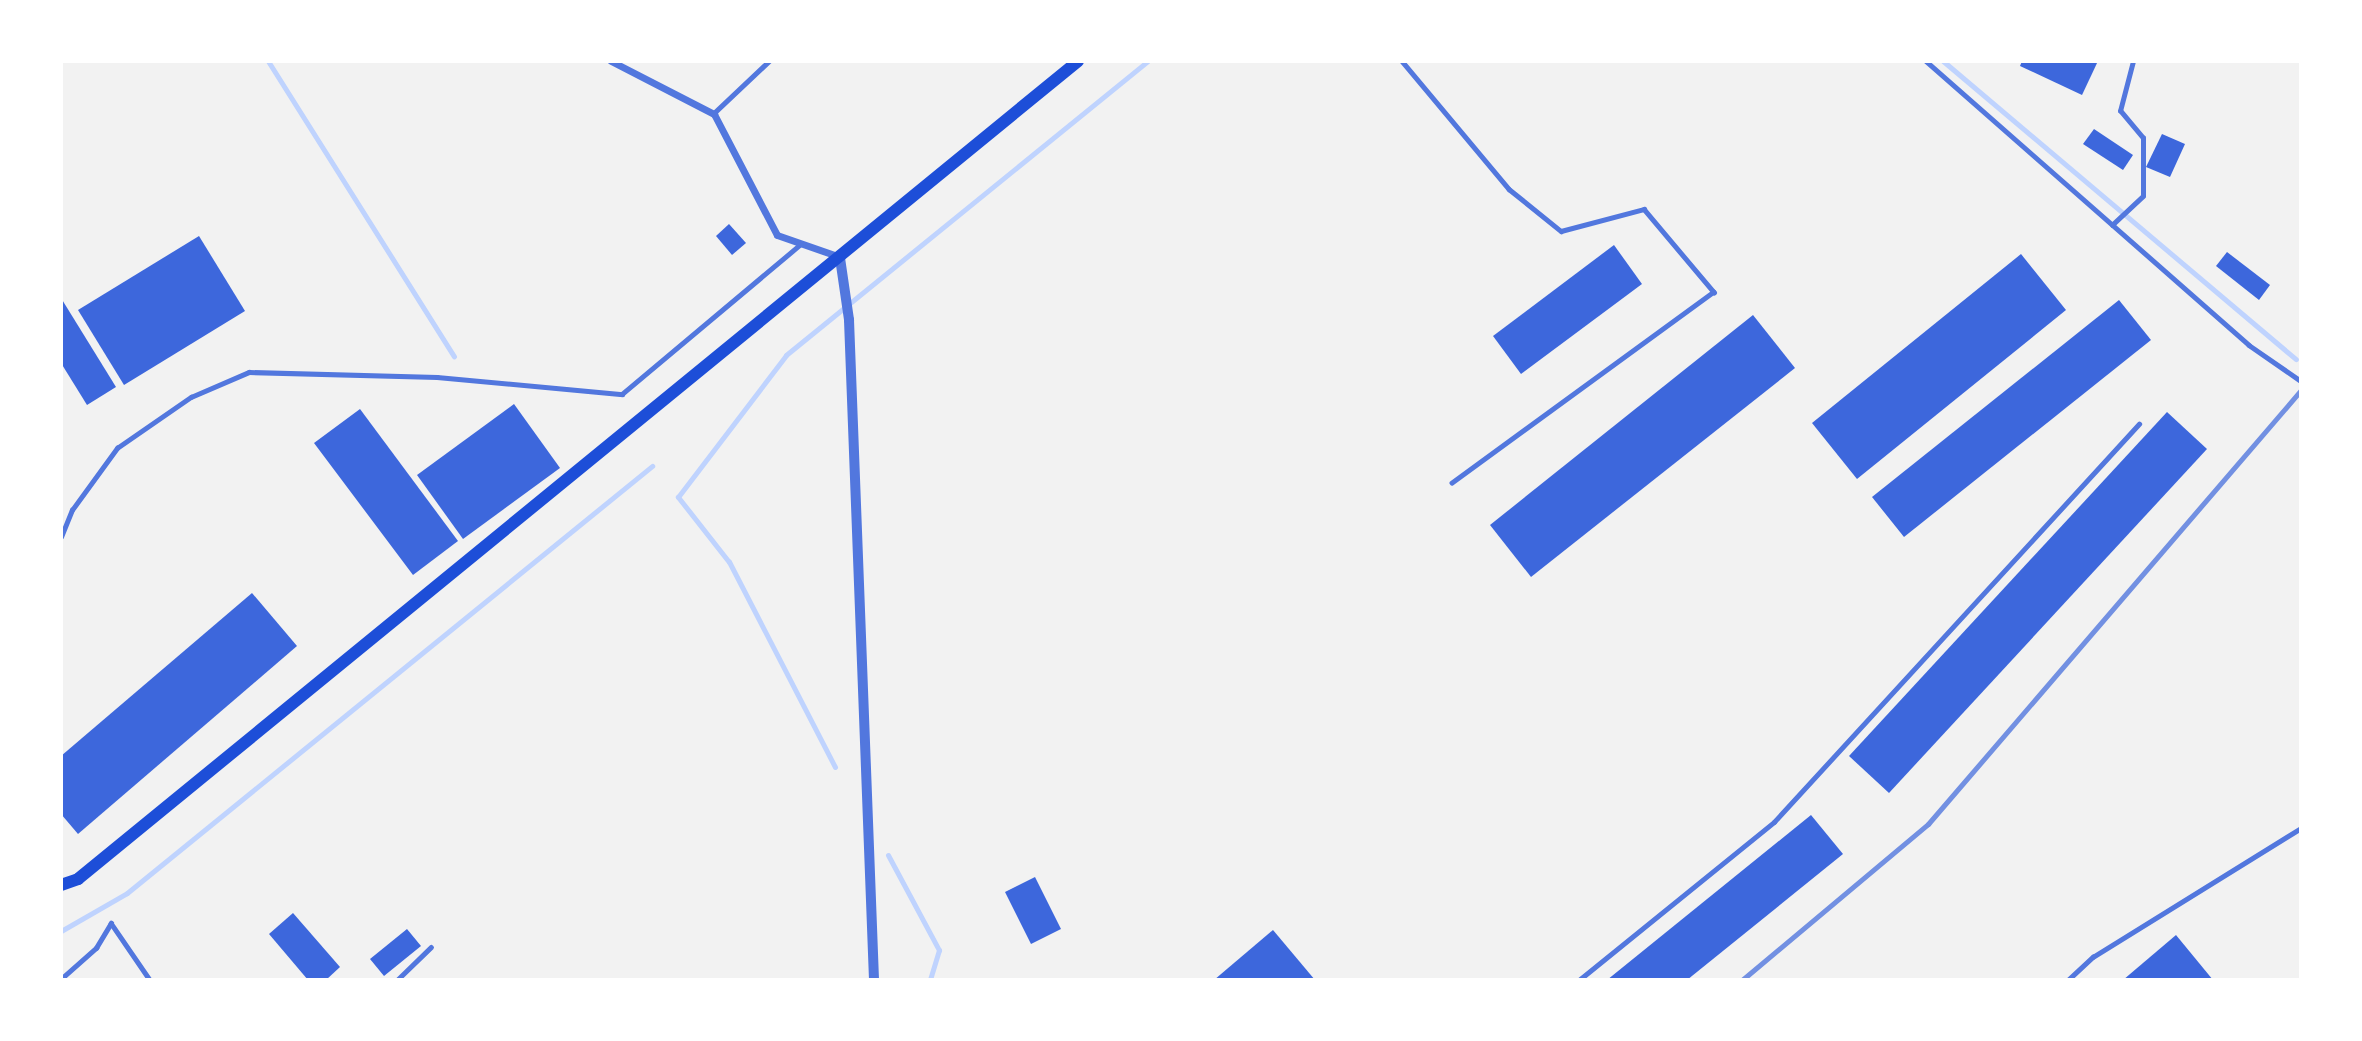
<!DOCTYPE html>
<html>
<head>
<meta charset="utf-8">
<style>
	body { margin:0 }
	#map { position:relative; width:2362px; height:1041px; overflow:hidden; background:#f2f2f2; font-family:Mulish,sans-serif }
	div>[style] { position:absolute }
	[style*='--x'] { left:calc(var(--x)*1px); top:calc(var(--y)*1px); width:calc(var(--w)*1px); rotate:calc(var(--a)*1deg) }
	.stream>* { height:5px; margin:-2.5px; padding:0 2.5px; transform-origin:2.5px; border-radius:2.5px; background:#bfd3fe }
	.building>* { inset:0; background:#3d67dc }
	.service>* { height:4.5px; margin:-2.25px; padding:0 2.25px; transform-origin:2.25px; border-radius:2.25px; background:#5277de }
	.minor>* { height:7px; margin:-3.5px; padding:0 3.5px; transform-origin:3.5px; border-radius:3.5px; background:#5277de }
	.tertiary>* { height:10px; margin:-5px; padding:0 5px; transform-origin:5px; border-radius:5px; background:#5277de }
	.secondary>* { height:12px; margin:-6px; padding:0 6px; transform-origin:6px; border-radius:6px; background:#1d4ed8 }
	.rail>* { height:5px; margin:-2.5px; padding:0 2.5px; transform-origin:2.5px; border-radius:2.5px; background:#7290e2 }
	span { translate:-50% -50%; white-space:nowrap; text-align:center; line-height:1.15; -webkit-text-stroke:7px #fff; paint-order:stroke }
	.frame { position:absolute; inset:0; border:63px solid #fff; pointer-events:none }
</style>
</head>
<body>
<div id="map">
	<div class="stream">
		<div style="--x:268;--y:61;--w:349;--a:57.8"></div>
		<div style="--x:1943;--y:61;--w:462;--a:40.2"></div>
		<div style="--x:835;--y:767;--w:231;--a:-117.3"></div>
		<div style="--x:729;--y:562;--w:83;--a:-128.1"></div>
		<div style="--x:678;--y:497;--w:178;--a:-52.7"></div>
		<div style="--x:786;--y:355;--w:466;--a:-39.1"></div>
		<div style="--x:888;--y:855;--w:108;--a:61.8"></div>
		<div style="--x:939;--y:950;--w:31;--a:107"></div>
		<div style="--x:61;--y:931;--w:76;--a:-29.9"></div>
		<div style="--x:127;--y:893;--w:677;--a:-39.12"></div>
	</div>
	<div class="building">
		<div style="clip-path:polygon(2022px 61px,2098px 61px,2082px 95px,2020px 66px)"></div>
		<div style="clip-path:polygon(2094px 129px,2133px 155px,2123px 170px,2083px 144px)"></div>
		<div style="clip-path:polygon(2162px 134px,2185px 144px,2170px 177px,2146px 167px)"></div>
		<div style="clip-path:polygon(729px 224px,746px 243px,732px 255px,716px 236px)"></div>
		<div style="clip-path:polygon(199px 236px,245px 311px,124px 385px,78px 310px)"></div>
		<div style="clip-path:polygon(1614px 245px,1642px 284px,1521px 374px,1493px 336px)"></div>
		<div style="clip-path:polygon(2227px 252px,2270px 285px,2259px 300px,2216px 266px)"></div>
		<div style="clip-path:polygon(2021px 254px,2066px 310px,1857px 479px,1812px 423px)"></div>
		<div style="clip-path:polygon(61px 298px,116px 387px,87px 405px,61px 363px)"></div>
		<div style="clip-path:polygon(2119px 300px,2151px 340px,1904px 537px,1872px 497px)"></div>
		<div style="clip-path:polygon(1753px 315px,1795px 368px,1531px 577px,1490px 525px)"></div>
		<div style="clip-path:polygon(514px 404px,560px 468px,463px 539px,417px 475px)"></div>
		<div style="clip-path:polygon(360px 409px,458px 541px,413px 575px,314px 443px)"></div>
		<div style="clip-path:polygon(2167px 412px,2207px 449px,1889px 793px,1849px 756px)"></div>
		<div style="clip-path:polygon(252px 593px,297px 646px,78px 834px,61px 814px,61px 756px)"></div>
		<div style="clip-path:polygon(1811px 815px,1843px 854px,1687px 980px,1607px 980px)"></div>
		<div style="clip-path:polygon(1035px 877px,1061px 929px,1031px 944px,1005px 892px)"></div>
		<div style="clip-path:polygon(293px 913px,340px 967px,326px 980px,308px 980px,269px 934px)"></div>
		<div style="clip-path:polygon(407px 929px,421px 946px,384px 976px,370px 959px)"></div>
		<div style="clip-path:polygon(1273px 930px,1315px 980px,1214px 980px)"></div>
		<div style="clip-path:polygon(2176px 935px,2213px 980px,2123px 980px)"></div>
	</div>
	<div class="service">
		<div style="--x:1402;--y:61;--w:167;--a:50.1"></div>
		<div style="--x:1509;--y:189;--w:67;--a:38.9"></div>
		<div style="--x:1561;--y:231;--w:86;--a:-14.8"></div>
		<div style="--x:1644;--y:209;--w:109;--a:49.9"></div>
		<div style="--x:1714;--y:292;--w:324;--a:143.9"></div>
		<div style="--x:1926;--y:61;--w:430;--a:41.3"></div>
		<div style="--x:2249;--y:345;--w:63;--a:34.7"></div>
		<div style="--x:714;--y:113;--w:76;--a:-43.4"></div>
		<div style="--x:2112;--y:225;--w:42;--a:-43.1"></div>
		<div style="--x:2143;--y:196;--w:58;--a:-90"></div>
		<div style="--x:2143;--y:138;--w:35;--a:-130"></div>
		<div style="--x:2120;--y:111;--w:52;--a:-75.4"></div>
		<div style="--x:61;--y:537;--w:29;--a:-68"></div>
		<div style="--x:72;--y:510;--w:77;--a:-54"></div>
		<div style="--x:117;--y:448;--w:90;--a:-34.6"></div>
		<div style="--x:191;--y:397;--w:63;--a:-23.3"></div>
		<div style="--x:249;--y:372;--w:188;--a:1.5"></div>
		<div style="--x:437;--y:377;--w:186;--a:5.3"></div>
		<div style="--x:622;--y:394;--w:234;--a:-40"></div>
		<div style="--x:61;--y:979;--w:47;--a:-41.5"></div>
		<div style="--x:96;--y:948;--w:29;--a:-59"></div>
		<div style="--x:111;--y:923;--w:69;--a:55.6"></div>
		<div style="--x:397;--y:980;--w:47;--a:-44.1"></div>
		<div style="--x:1579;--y:980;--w:251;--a:-39"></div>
		<div style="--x:1774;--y:822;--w:540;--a:-47.48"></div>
		<div style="--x:2068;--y:980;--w:34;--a:-43"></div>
		<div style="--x:2093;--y:957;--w:245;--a:-31.8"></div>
	</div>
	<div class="minor">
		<div style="--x:611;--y:61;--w:116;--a:27.2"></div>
		<div style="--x:714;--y:114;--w:136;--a:62.5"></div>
		<div style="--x:777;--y:235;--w:67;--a:19.2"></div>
	</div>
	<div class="tertiary">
		<div style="--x:840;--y:258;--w:63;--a:81.7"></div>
		<div style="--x:849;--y:320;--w:660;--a:87.83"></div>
	</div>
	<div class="secondary">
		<div style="--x:61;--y:885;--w:18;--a:-19"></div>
		<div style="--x:78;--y:879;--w:1292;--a:-39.28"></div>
	</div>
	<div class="rail">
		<div style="--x:1742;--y:980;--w:243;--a:-40"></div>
		<div style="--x:1928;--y:824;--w:572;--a:-49.32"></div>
	</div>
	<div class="frame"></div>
</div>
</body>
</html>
